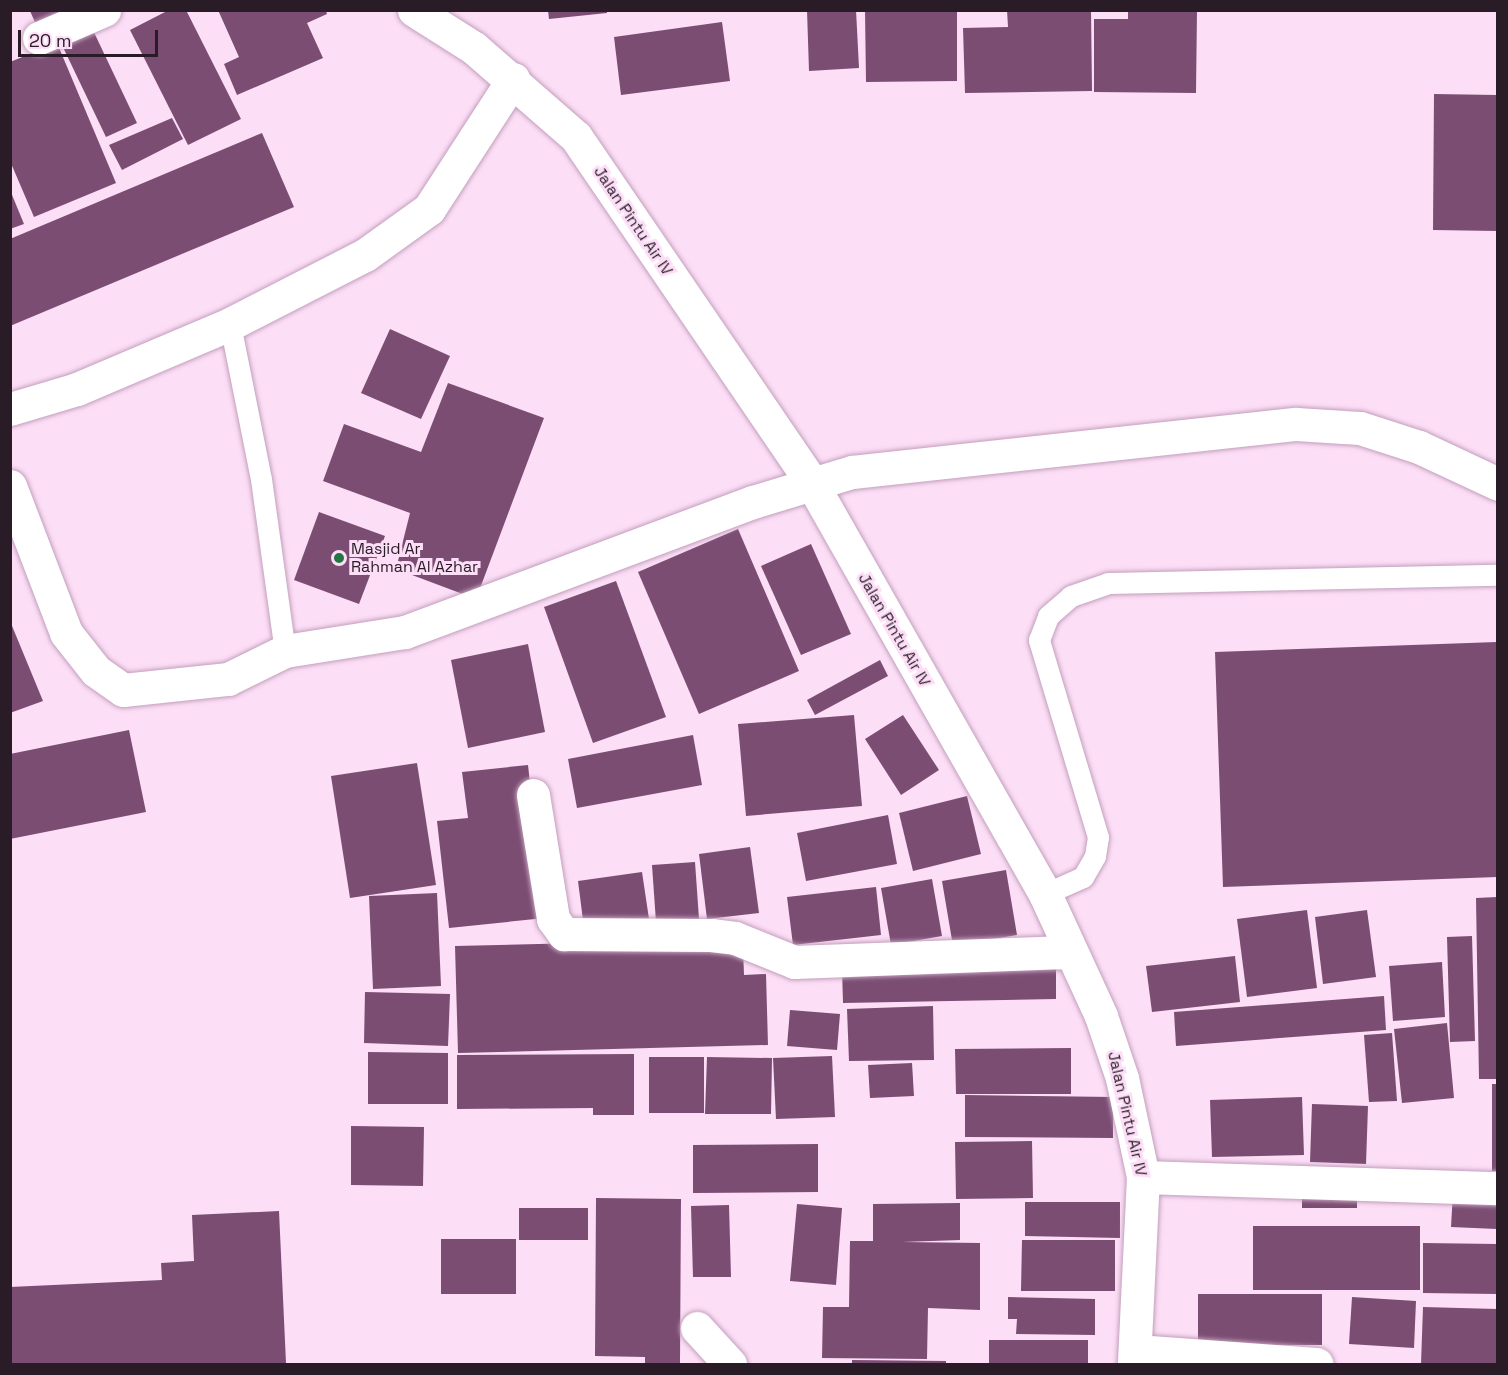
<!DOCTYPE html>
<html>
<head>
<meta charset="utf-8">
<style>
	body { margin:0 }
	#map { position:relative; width:1508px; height:1375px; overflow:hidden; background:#fcdef6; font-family:"Space Grotesk",sans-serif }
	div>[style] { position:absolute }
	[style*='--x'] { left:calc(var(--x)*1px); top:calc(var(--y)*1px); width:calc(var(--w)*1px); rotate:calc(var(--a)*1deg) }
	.building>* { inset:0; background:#7b4d73 }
	.roads { filter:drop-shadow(0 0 2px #c39fbc) drop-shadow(0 0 2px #c39fbc) }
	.service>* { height:21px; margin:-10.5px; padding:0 10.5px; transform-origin:10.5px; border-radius:10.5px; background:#fff }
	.minor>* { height:33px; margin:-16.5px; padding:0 16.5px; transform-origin:16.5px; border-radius:16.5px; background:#fff }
	.secondary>* { height:33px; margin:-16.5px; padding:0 16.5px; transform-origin:16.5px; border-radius:16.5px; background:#fff }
	.dots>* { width:16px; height:16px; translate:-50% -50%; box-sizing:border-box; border:3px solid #fcdef6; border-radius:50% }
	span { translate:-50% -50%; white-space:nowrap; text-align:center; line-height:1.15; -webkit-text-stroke:6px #fcdef6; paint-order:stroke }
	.street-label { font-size:16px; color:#291c27 }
	.poi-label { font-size:16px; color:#291c27 }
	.left { translate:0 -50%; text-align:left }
	.frame { position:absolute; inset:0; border:12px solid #291c27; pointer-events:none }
	.scale { position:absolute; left:18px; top:30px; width:140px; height:27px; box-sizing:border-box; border:3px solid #291c27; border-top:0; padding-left:8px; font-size:18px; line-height:21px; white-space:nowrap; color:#291c27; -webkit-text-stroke:4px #fcdef6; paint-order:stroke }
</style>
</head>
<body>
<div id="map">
	<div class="building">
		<div style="clip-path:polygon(169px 10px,186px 10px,241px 119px,188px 145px,130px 30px)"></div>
		<div style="clip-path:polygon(218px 10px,326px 10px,327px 14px,307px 23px,323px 58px,237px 95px,224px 64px,239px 57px)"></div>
		<div style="clip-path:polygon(548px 10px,607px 10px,607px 13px,549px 19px)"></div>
		<div style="clip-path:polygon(807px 10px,856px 10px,859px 68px,809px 71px)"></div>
		<div style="clip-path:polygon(865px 10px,957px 10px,957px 81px,866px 82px)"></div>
		<div style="clip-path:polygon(1007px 10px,1091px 10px,1092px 91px,965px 93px,963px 28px,1008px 27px)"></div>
		<div style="clip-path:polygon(1128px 10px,1197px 10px,1196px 93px,1094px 92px,1094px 19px,1128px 19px)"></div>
		<div style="clip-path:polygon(30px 11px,88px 11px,39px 31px)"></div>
		<div style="clip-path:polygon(722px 22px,730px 81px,621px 95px,614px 37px)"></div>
		<div style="clip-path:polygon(91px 26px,137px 123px,106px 137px,60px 41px)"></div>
		<div style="clip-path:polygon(57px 43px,116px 183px,34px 217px,10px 161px,10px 62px)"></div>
		<div style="clip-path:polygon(1434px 94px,1497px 95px,1497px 231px,1433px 230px)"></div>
		<div style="clip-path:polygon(172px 118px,183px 139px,122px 170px,109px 145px)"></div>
		<div style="clip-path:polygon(262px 133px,294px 207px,10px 326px,10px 239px)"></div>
		<div style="clip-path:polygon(10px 190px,24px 224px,10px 229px)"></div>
		<div style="clip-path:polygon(390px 329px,450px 356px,421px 419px,361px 393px)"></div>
		<div style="clip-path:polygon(448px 383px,544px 418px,476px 599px,396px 569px,410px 513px,323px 481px,344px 424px,421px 452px)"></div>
		<div style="clip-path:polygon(319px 512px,385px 536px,359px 604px,294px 580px)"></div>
		<div style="clip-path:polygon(738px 529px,799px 671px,699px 714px,638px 572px)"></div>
		<div style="clip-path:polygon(811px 544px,851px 634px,801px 655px,761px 566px)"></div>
		<div style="clip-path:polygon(616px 581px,666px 717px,593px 743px,544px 607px)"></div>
		<div style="clip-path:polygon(10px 621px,43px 701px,10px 713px)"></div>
		<div style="clip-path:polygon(1497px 642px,1497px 877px,1223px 887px,1215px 652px)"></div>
		<div style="clip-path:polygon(528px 644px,545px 732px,468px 748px,451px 660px)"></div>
		<div style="clip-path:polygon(880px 660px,888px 676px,815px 715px,807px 700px)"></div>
		<div style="clip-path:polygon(854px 715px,862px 806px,746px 816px,738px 724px)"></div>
		<div style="clip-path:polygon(903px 715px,939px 770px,901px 795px,865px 739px)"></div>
		<div style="clip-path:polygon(129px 730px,146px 812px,10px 839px,10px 754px)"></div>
		<div style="clip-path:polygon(693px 735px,702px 785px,577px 808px,568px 759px)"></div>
		<div style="clip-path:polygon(417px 763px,436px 885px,350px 898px,331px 776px)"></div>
		<div style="clip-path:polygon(528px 765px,545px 918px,449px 928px,437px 821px,468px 818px,462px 772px)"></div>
		<div style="clip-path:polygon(967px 796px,981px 854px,913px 871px,899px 813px)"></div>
		<div style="clip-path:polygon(888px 815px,897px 864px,806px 881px,797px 833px)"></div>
		<div style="clip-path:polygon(750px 847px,759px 913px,707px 919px,699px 854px)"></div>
		<div style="clip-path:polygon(695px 862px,699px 919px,656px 922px,652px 865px)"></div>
		<div style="clip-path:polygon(1006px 870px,1017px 935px,953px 946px,942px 881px)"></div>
		<div style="clip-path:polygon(642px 872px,649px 919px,584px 928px,578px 881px)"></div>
		<div style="clip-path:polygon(932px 879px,942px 936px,891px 945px,881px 888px)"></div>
		<div style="clip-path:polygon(876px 887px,881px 935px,793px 945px,787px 897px)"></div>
		<div style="clip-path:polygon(437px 893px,441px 986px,373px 989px,369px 896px)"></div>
		<div style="clip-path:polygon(1497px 897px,1497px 1079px,1479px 1079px,1476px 898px)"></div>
		<div style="clip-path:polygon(1307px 910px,1317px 988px,1247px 997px,1237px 919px)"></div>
		<div style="clip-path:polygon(1367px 910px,1376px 977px,1323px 984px,1315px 917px)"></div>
		<div style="clip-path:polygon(1472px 936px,1475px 1041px,1450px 1042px,1447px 937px)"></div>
		<div style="clip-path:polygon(580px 943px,743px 948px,744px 975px,766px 974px,768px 1045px,458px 1053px,455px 946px)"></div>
		<div style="clip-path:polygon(1235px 956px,1240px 1002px,1152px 1012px,1146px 966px)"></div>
		<div style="clip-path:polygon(1442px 962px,1445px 1017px,1393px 1021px,1389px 966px)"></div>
		<div style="clip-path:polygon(1056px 965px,1056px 999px,843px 1003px,842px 969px)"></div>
		<div style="clip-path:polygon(365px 992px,450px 994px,448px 1046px,364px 1043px)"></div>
		<div style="clip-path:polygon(1384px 996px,1386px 1030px,1176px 1046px,1174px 1012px)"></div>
		<div style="clip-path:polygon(933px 1006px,934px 1060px,849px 1061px,847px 1009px)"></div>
		<div style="clip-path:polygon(790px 1010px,840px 1014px,837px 1050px,787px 1046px)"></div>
		<div style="clip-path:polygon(1447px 1023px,1454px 1098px,1402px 1103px,1394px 1029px)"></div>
		<div style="clip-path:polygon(1392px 1033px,1397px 1101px,1369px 1102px,1364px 1035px)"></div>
		<div style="clip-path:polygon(1071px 1048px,1071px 1094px,956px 1094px,955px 1049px)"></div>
		<div style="clip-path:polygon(368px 1052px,448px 1053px,448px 1104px,368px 1104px)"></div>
		<div style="clip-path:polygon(634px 1054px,634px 1115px,593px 1115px,593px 1108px,457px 1109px,457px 1055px)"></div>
		<div style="clip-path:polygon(832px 1056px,835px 1117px,776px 1119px,773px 1058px)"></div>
		<div style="clip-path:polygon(649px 1057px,704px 1057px,704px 1113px,649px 1113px)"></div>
		<div style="clip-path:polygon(707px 1057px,772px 1058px,771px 1114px,705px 1114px)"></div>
		<div style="clip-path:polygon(912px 1063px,914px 1096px,870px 1098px,868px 1065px)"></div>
		<div style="clip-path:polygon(1492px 1084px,1497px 1084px,1497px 1171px,1492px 1171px)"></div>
		<div style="clip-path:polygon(965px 1095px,1113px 1097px,1113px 1138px,965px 1137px)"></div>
		<div style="clip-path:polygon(1302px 1097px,1304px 1155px,1212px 1157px,1210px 1100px)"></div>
		<div style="clip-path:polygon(1312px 1104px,1368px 1106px,1366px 1164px,1310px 1162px)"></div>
		<div style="clip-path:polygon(351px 1126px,424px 1127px,423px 1186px,351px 1185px)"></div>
		<div style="clip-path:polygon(1032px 1141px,1033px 1198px,956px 1199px,955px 1142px)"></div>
		<div style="clip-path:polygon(818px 1144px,818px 1192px,693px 1193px,693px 1145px)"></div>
		<div style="clip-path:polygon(1302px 1185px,1357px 1185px,1357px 1208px,1302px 1208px)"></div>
		<div style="clip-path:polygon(1453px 1192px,1497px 1194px,1497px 1229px,1451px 1227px)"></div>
		<div style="clip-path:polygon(596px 1198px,681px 1199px,680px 1364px,645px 1364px,645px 1357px,595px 1356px)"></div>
		<div style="clip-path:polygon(1025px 1202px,1120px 1202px,1120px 1238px,1025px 1236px)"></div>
		<div style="clip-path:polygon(960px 1203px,960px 1240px,902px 1242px,980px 1243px,980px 1310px,928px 1308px,927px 1359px,822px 1358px,823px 1307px,849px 1307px,850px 1241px,873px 1241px,873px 1204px)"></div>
		<div style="clip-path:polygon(797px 1204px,842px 1208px,836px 1285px,790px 1281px)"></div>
		<div style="clip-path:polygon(729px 1205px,731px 1277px,693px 1277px,691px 1206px)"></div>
		<div style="clip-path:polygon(519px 1208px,588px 1208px,588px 1240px,519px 1240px)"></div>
		<div style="clip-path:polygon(279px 1211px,286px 1363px,10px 1364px,10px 1287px,162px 1280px,161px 1263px,194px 1261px,192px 1215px)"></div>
		<div style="clip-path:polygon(1253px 1226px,1420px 1226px,1420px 1290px,1253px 1290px)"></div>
		<div style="clip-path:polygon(441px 1239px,516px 1239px,516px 1294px,441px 1294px)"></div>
		<div style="clip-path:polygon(1022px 1240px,1115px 1240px,1115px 1291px,1021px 1291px)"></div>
		<div style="clip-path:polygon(1423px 1243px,1497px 1244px,1497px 1294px,1423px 1293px)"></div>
		<div style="clip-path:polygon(1198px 1294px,1322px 1294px,1322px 1345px,1198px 1345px)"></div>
		<div style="clip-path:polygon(1008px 1297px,1095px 1299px,1095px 1335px,1016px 1334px,1017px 1319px,1008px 1319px)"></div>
		<div style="clip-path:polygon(1352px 1297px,1416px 1301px,1414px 1348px,1349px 1344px)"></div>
		<div style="clip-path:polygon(1423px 1307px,1497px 1309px,1497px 1364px,1421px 1364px)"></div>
		<div style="clip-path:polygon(989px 1340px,1088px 1340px,1088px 1364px,989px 1364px)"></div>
		<div style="clip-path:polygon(852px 1360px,946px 1361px,946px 1364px,852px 1364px)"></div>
	</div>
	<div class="roads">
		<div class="service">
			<div style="--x:230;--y:324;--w:158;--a:78.7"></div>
			<div style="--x:261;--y:479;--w:174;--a:82.1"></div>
			<div style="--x:1045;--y:894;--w:42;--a:-24.1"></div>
			<div style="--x:1083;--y:877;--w:24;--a:-60"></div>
			<div style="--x:1095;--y:856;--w:19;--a:-81"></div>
			<div style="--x:1098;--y:837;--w:206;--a:-106.7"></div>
			<div style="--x:1039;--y:640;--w:26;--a:-69"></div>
			<div style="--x:1048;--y:616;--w:30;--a:-41"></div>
			<div style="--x:1071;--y:596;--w:39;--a:-19"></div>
			<div style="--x:1108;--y:583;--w:390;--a:-1.2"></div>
		</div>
		<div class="minor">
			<div style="--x:39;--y:38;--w:71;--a:-23.3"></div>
			<div style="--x:10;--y:409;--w:70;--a:-16.6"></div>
			<div style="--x:77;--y:389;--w:166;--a:-23"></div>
			<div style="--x:230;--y:324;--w:152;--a:-27.1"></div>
			<div style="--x:365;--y:255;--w:79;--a:-35.7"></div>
			<div style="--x:429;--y:209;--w:155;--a:-57.1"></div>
			<div style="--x:10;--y:486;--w:157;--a:69.1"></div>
			<div style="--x:66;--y:633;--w:48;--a:51.7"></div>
			<div style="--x:96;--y:671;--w:33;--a:35"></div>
			<div style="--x:123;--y:690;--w:106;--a:-6"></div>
			<div style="--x:228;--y:679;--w:64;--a:-26.2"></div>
			<div style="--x:285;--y:651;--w:121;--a:-9"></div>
			<div style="--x:405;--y:632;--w:371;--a:-20.5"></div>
			<div style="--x:753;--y:502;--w:103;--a:-16.9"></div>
			<div style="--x:852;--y:472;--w:447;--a:-6.2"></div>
			<div style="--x:1296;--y:424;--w:64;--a:3.6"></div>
			<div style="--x:1360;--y:428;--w:62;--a:17.9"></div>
			<div style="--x:1419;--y:447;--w:87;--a:25.1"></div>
			<div style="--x:533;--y:795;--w:126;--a:80.8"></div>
			<div style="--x:553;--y:919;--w:19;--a:54"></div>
			<div style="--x:564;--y:934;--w:147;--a:0.4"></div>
			<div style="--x:711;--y:935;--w:24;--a:7"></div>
			<div style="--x:735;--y:938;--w:64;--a:22.1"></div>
			<div style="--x:794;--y:962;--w:276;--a:-2.1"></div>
			<div style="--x:1143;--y:1177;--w:355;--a:1.8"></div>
			<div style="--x:697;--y:1328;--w:49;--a:47.5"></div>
			<div style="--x:1135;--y:1351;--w:182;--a:4.1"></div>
		</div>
		<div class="secondary">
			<div style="--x:414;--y:10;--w:71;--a:32.3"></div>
			<div style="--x:474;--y:48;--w:135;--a:41.1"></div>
			<div style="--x:576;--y:137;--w:417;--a:55.7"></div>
			<div style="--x:811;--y:482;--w:474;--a:60.4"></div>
			<div style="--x:1045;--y:894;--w:134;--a:65.3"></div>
			<div style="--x:1101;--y:1016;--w:65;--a:71.3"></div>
			<div style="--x:1122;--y:1078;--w:101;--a:78"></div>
			<div style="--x:1143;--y:1177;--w:187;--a:92.8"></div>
		</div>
	</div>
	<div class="dots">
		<div style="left:339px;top:558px;background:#257444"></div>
	</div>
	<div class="street-label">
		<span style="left:633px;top:221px;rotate:56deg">Jalan Pintu Air IV</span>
		<span style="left:894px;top:630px;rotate:60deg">Jalan Pintu Air IV</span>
		<span style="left:1127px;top:1114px;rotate:77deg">Jalan Pintu Air IV</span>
	</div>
	<div class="poi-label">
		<span class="left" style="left:351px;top:558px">Masjid Ar<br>Rahman Al Azhar</span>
	</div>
	<div class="frame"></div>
	<div class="scale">20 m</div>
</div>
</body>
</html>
